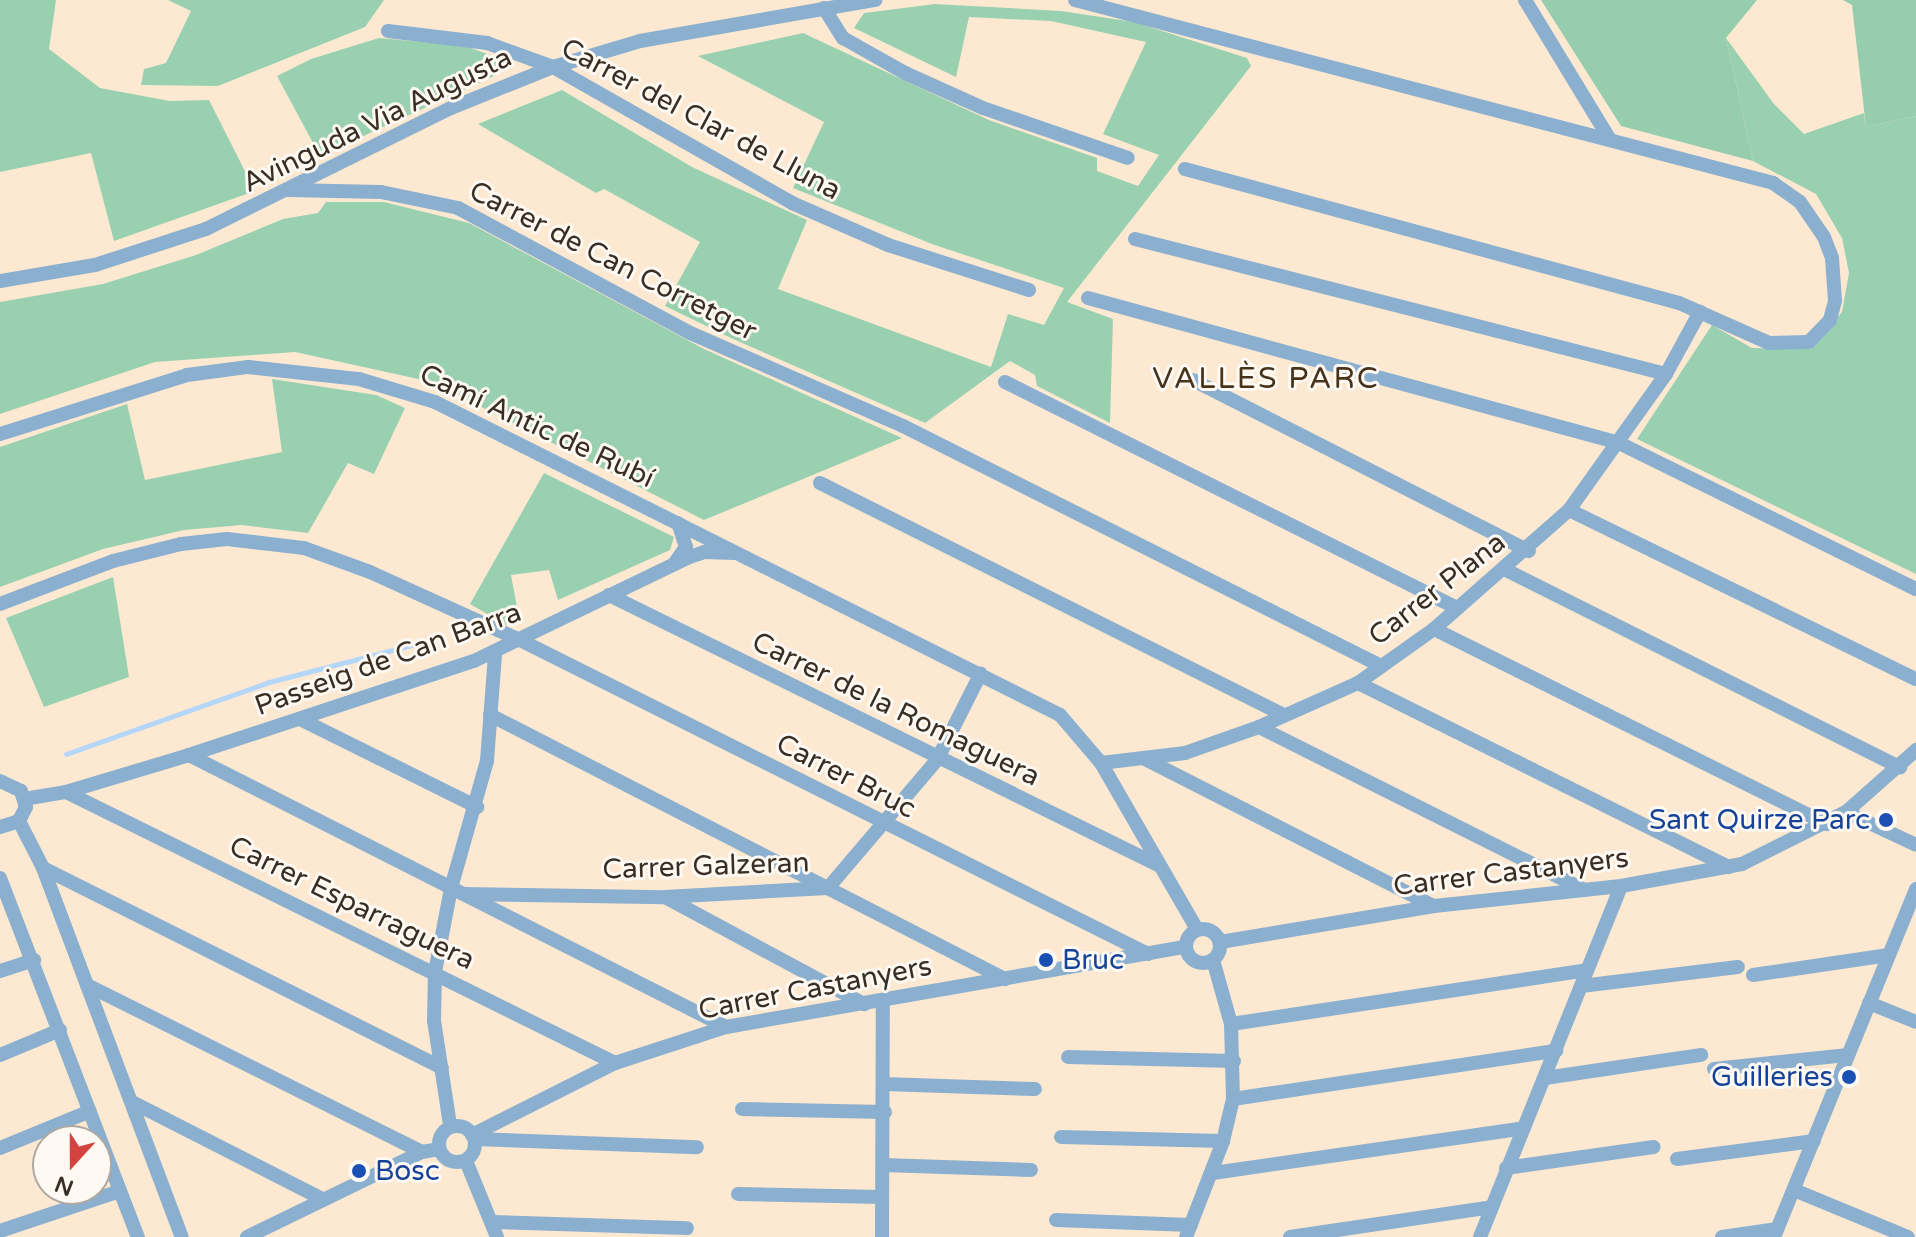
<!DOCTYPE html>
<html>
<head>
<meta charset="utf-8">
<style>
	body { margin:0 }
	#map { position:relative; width:1916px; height:1237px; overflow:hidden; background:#fde9d2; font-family:"Varela Round",sans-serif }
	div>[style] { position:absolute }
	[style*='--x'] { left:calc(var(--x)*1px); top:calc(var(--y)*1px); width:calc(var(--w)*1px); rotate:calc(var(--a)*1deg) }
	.green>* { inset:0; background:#99d1b0 }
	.forest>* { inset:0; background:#96cead }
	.stream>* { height:5px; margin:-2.5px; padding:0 2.5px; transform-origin:2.5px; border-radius:2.5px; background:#b4d6f8 }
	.minor>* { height:14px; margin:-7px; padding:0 7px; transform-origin:7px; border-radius:7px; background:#8bafcf }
	.minor>.ring { margin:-7px; padding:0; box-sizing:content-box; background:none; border:14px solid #8bafcf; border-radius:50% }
	.dots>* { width:22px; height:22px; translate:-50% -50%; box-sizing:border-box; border:4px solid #fef9f3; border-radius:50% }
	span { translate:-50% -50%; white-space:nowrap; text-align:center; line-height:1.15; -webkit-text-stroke:6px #fef9f3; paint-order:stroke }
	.street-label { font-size:28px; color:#382e23 }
	.transit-label { font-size:28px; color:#164399 }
	.right { translate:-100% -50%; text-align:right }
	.left { translate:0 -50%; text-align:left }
	.neighbourhood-label { font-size:30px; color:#47331b; letter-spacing:2px }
	.north { position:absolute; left:32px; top:1125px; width:80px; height:80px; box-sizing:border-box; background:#fef9f3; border:2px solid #afa8a0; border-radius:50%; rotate:201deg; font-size:22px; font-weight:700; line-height:32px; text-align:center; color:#382e23 }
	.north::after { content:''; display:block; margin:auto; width:28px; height:36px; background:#d34440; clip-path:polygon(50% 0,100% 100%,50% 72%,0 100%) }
</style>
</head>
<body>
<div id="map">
	<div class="green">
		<div style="clip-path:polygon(0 0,56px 0,49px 49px,100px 88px,170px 101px,209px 100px,255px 191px,114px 241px,91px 153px,0 172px)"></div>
		<div style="clip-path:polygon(168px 0,384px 0,365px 27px,218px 86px,141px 85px,144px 69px,166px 63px,191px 11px)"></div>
		<div style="clip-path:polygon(935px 4px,1061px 11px,1134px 22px,1247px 58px,1251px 66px,1067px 302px,1113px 319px,1110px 423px,1037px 386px,1035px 375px,1010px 361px,925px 423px,733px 339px,665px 306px,700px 242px,604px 189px,596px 193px,478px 124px,562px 90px,692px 167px,807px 220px,778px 289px,991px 367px,1008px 314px,1044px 325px,1064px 288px,932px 244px,793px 188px,824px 122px,698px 56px,803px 33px,989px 120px,1097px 158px,1097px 171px,1138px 186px,1159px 155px,1103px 134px,1146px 42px,1051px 21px,969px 17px,956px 77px,854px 28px,864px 13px)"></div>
		<div style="clip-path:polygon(379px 38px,465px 46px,493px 56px,499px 67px,494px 76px,320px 156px,277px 76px,311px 59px)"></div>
		<div style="clip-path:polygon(1726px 38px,1774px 104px,1804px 134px,1864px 113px,1866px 127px,1916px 116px,1916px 574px,1637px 439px,1712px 325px,1752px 348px,1811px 349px,1842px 312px,1849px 273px,1842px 238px,1816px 194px,1753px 161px)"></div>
		<div style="clip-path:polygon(326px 202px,384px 202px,469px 223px,704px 349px,902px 438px,704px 520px,432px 382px,295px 352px,155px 362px,0 414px,0 302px,103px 284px,196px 255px,283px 219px,318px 213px)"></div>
		<div style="clip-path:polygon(272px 379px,376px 395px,405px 408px,374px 474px,348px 463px,308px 533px,242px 525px,184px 530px,103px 549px,0 587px,0 447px,127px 404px,145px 480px,282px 452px)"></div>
		<div style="clip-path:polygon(544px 473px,674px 537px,670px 550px,558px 600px,549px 570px,511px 575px,519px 618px,506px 625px,470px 604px)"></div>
		<div style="clip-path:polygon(113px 577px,129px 677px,44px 707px,6px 618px)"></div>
	</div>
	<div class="forest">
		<div style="clip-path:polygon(1541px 0,1757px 0,1726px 38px,1753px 161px,1621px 126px)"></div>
		<div style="clip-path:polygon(1843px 0,1916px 0,1916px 116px,1866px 127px,1852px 5px)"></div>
	</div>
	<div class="stream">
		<div style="--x:66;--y:754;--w:215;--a:-19.5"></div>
		<div style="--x:269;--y:682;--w:167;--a:-14.5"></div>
	</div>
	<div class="minor">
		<div style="--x:1075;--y:0;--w:722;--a:14.69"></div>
		<div style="--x:1773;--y:183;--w:33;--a:35"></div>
		<div style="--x:1800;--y:202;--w:42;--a:55.6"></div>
		<div style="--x:1824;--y:237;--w:22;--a:69"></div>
		<div style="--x:1832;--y:258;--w:43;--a:86"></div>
		<div style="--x:1835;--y:301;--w:20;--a:105"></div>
		<div style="--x:1830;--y:320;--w:30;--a:134"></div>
		<div style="--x:1809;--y:342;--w:40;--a:178.6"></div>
		<div style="--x:1769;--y:343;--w:98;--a:-156"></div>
		<div style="--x:1679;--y:303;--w:512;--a:-164.82"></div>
		<div style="--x:1525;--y:0;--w:162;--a:58.7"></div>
		<div style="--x:824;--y:8;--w:36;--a:58"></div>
		<div style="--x:843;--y:38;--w:71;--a:29.4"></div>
		<div style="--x:905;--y:73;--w:85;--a:24.2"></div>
		<div style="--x:983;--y:108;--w:153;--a:19"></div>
		<div style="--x:388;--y:31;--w:100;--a:6.9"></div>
		<div style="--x:487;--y:43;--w:70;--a:20"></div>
		<div style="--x:553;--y:67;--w:275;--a:29.6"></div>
		<div style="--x:792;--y:203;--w:105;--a:23.6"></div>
		<div style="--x:888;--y:245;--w:148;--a:17.7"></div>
		<div style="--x:288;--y:190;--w:93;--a:1.2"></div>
		<div style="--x:381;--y:192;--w:79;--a:11.7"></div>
		<div style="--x:458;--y:208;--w:261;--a:28.3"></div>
		<div style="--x:688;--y:332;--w:235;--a:23.6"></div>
		<div style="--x:903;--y:426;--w:535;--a:26.66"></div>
		<div style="--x:1135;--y:239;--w:548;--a:14.26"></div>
		<div style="--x:0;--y:281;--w:96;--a:-9.6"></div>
		<div style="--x:95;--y:265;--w:117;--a:-18"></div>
		<div style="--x:206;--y:229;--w:273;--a:-26.3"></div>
		<div style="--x:451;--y:108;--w:110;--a:-21.9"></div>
		<div style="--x:553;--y:67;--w:91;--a:-16.6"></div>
		<div style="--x:640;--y:41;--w:239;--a:-9.9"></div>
		<div style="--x:1088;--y:298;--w:550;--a:15.27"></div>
		<div style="--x:1619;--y:443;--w:331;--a:26.2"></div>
		<div style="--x:1193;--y:380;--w:377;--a:27"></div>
		<div style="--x:1005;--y:382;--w:505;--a:26.57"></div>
		<div style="--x:0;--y:434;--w:196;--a:-17.5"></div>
		<div style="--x:187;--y:375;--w:62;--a:-7.5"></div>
		<div style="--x:248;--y:367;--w:112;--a:6.2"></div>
		<div style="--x:359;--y:379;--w:79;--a:16.8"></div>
		<div style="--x:435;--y:402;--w:699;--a:26.6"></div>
		<div style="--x:1060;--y:715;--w:63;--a:49.5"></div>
		<div style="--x:1101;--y:763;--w:192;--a:60"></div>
		<div style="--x:820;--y:483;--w:519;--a:26.57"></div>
		<div style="--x:1569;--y:510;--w:386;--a:26"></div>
		<div style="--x:674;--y:564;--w:21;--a:-55"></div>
		<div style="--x:686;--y:547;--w:25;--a:-108"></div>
		<div style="--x:1506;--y:570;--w:441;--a:26.6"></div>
		<div style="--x:609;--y:595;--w:614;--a:26.19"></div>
		<div style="--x:0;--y:604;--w:121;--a:-20.8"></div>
		<div style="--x:113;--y:561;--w:70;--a:-14"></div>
		<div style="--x:181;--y:544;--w:46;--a:-6.2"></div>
		<div style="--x:227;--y:539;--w:78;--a:6.7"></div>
		<div style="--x:304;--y:548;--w:70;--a:20"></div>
		<div style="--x:370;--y:572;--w:167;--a:24.4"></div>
		<div style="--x:522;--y:641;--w:700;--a:26.57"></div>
		<div style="--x:1434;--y:629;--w:439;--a:26.4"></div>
		<div style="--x:1358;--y:683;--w:414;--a:26.4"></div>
		<div style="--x:490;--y:715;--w:579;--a:27.14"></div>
		<div style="--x:300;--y:719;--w:198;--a:26.4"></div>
		<div style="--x:1259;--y:727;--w:362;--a:26.6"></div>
		<div style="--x:189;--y:755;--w:602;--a:26.86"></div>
		<div style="--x:1147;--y:760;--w:322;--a:27"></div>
		<div style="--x:1101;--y:763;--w:85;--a:-6.8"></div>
		<div style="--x:1185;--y:753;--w:78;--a:-19.4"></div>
		<div style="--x:1259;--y:727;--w:108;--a:-24"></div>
		<div style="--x:1358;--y:683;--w:93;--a:-35.4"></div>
		<div style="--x:1434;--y:629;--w:180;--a:-41.4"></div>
		<div style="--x:1569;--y:510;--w:167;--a:-54.5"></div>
		<div style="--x:1666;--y:374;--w:71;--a:-61.3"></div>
		<div style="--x:0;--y:781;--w:23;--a:25"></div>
		<div style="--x:21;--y:791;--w:17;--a:73"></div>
		<div style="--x:26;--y:807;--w:16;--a:117"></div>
		<div style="--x:19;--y:821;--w:20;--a:162"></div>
		<div style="--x:66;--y:792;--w:612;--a:26.27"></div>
		<div style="--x:24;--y:799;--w:43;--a:-9.5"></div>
		<div style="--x:66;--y:792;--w:128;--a:-16.7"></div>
		<div style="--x:189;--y:755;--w:300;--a:-18.3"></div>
		<div style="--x:474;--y:661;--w:237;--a:-25.8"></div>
		<div style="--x:687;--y:558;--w:18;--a:-19"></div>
		<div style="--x:704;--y:552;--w:30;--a:2"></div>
		<div style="--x:1846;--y:812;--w:77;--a:25.2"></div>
		<div style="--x:19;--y:821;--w:53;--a:62.9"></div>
		<div style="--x:43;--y:868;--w:394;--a:69.4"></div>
		<div style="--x:43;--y:868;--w:446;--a:26.6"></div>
		<div style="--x:0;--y:878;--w:385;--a:69"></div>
		<div style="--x:463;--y:894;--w:202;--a:0.9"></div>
		<div style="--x:665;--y:897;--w:163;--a:-3.2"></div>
		<div style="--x:828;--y:888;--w:168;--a:-49.6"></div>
		<div style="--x:937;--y:760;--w:97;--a:-63.2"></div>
		<div style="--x:667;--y:898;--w:224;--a:28.3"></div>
		<div class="ring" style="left:1186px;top:929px;width:20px;height:20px"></div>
		<div style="--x:1220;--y:942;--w:217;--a:-9.5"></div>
		<div style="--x:1434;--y:906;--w:188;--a:-6.1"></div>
		<div style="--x:1621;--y:886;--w:123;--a:-10.3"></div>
		<div style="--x:1742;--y:864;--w:116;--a:-26.6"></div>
		<div style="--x:1846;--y:812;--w:94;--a:-41.5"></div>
		<div style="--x:0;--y:971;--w:36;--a:-18"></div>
		<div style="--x:1753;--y:975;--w:137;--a:-8.4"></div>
		<div style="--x:87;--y:985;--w:374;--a:26.5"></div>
		<div style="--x:1581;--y:986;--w:158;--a:-6.9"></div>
		<div style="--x:1869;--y:1003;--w:51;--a:22"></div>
		<div style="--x:1231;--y:1024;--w:360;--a:-8.6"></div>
		<div style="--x:0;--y:1055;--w:65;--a:-22.6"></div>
		<div style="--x:1068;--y:1057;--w:166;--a:1.4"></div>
		<div style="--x:1714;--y:1069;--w:135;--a:-6"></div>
		<div style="--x:1545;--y:1078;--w:158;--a:-8.4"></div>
		<div style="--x:884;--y:1084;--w:151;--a:1.9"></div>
		<div style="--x:1233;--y:1099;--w:327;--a:-8.5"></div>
		<div style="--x:134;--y:1103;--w:213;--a:27"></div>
		<div style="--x:742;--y:1109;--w:143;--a:1.2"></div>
		<div style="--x:450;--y:1125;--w:106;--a:-98.7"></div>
		<div style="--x:434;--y:1020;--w:48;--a:-88.8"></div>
		<div style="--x:435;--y:972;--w:86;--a:-79.2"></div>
		<div style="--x:451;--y:888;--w:132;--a:-74.2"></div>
		<div style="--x:487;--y:761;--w:107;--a:-85.7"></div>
		<div class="ring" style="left:439px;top:1126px;width:22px;height:22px"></div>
		<div style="--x:472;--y:1135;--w:160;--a:-26.7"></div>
		<div style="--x:615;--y:1063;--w:117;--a:-18"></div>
		<div style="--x:726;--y:1027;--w:467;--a:-9.9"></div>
		<div style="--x:1061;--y:1137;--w:162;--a:1.4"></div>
		<div style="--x:475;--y:1139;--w:222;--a:2.1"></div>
		<div style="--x:0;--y:1148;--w:97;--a:-22.3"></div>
		<div style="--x:1677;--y:1159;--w:138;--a:-7.5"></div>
		<div style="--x:466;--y:1161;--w:82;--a:67.8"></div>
		<div style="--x:883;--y:1165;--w:148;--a:1.9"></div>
		<div style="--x:1506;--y:1168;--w:149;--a:-8.1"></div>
		<div style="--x:1213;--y:1173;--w:314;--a:-8.2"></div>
		<div style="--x:1794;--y:1190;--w:123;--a:22.4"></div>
		<div style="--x:738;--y:1194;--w:144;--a:1.2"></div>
		<div style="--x:1056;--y:1220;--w:135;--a:2.1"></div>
		<div style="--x:492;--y:1222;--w:195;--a:1.8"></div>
		<div style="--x:0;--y:1231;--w:126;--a:-18.4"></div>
		<div style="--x:247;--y:1237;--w:195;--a:-25.9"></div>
		<div style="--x:422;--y:1152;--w:17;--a:-10"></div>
		<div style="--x:882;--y:1237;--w:236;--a:-89.8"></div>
		<div style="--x:1186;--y:1237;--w:103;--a:-68.9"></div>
		<div style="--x:1223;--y:1141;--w:43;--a:-76.6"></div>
		<div style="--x:1233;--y:1099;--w:75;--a:-91.5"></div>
		<div style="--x:1231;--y:1024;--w:66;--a:-105.7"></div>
		<div style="--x:1290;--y:1237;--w:204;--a:-8.4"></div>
		<div style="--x:1480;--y:1237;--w:378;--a:-68.1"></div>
		<div style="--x:1722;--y:1237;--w:56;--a:-8.3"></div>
		<div style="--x:1774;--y:1237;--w:376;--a:-67.8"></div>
	</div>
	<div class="dots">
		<div style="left:1886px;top:820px;background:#1a4fb4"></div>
		<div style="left:1046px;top:960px;background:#1a4fb4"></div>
		<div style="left:1849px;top:1077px;background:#1a4fb4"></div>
		<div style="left:359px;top:1171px;background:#1a4fb4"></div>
	</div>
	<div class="street-label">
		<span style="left:701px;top:119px;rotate:28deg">Carrer del Clar de Lluna</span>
		<span style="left:377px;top:120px;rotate:-26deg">Avinguda Via Augusta</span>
		<span style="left:613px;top:261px;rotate:27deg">Carrer de Can Corretger</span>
		<span style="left:537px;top:426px;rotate:25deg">Camí Antic de Rubí</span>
		<span style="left:1437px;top:589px;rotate:-38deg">Carrer Plana</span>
		<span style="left:388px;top:659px;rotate:-20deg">Passeig de Can Barra</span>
		<span style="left:896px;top:709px;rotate:26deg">Carrer de la Romaguera</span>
		<span style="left:846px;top:776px;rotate:27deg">Carrer Bruc</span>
		<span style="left:706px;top:866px;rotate:-2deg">Carrer Galzeran</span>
		<span style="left:1511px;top:872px;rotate:-7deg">Carrer Castanyers</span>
		<span style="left:352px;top:903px;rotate:26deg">Carrer Esparraguera</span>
		<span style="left:815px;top:988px;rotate:-11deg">Carrer Castanyers</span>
	</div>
	<div class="transit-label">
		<span class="right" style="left:1870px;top:820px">Sant Quirze Parc</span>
		<span class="left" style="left:1062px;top:960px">Bruc</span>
		<span class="right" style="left:1833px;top:1077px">Guilleries</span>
		<span class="left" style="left:375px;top:1171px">Bosc</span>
	</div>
	<div class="neighbourhood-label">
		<span style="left:1266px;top:379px">VALLÈS PARC</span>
	</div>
	<div class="north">N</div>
</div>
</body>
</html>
